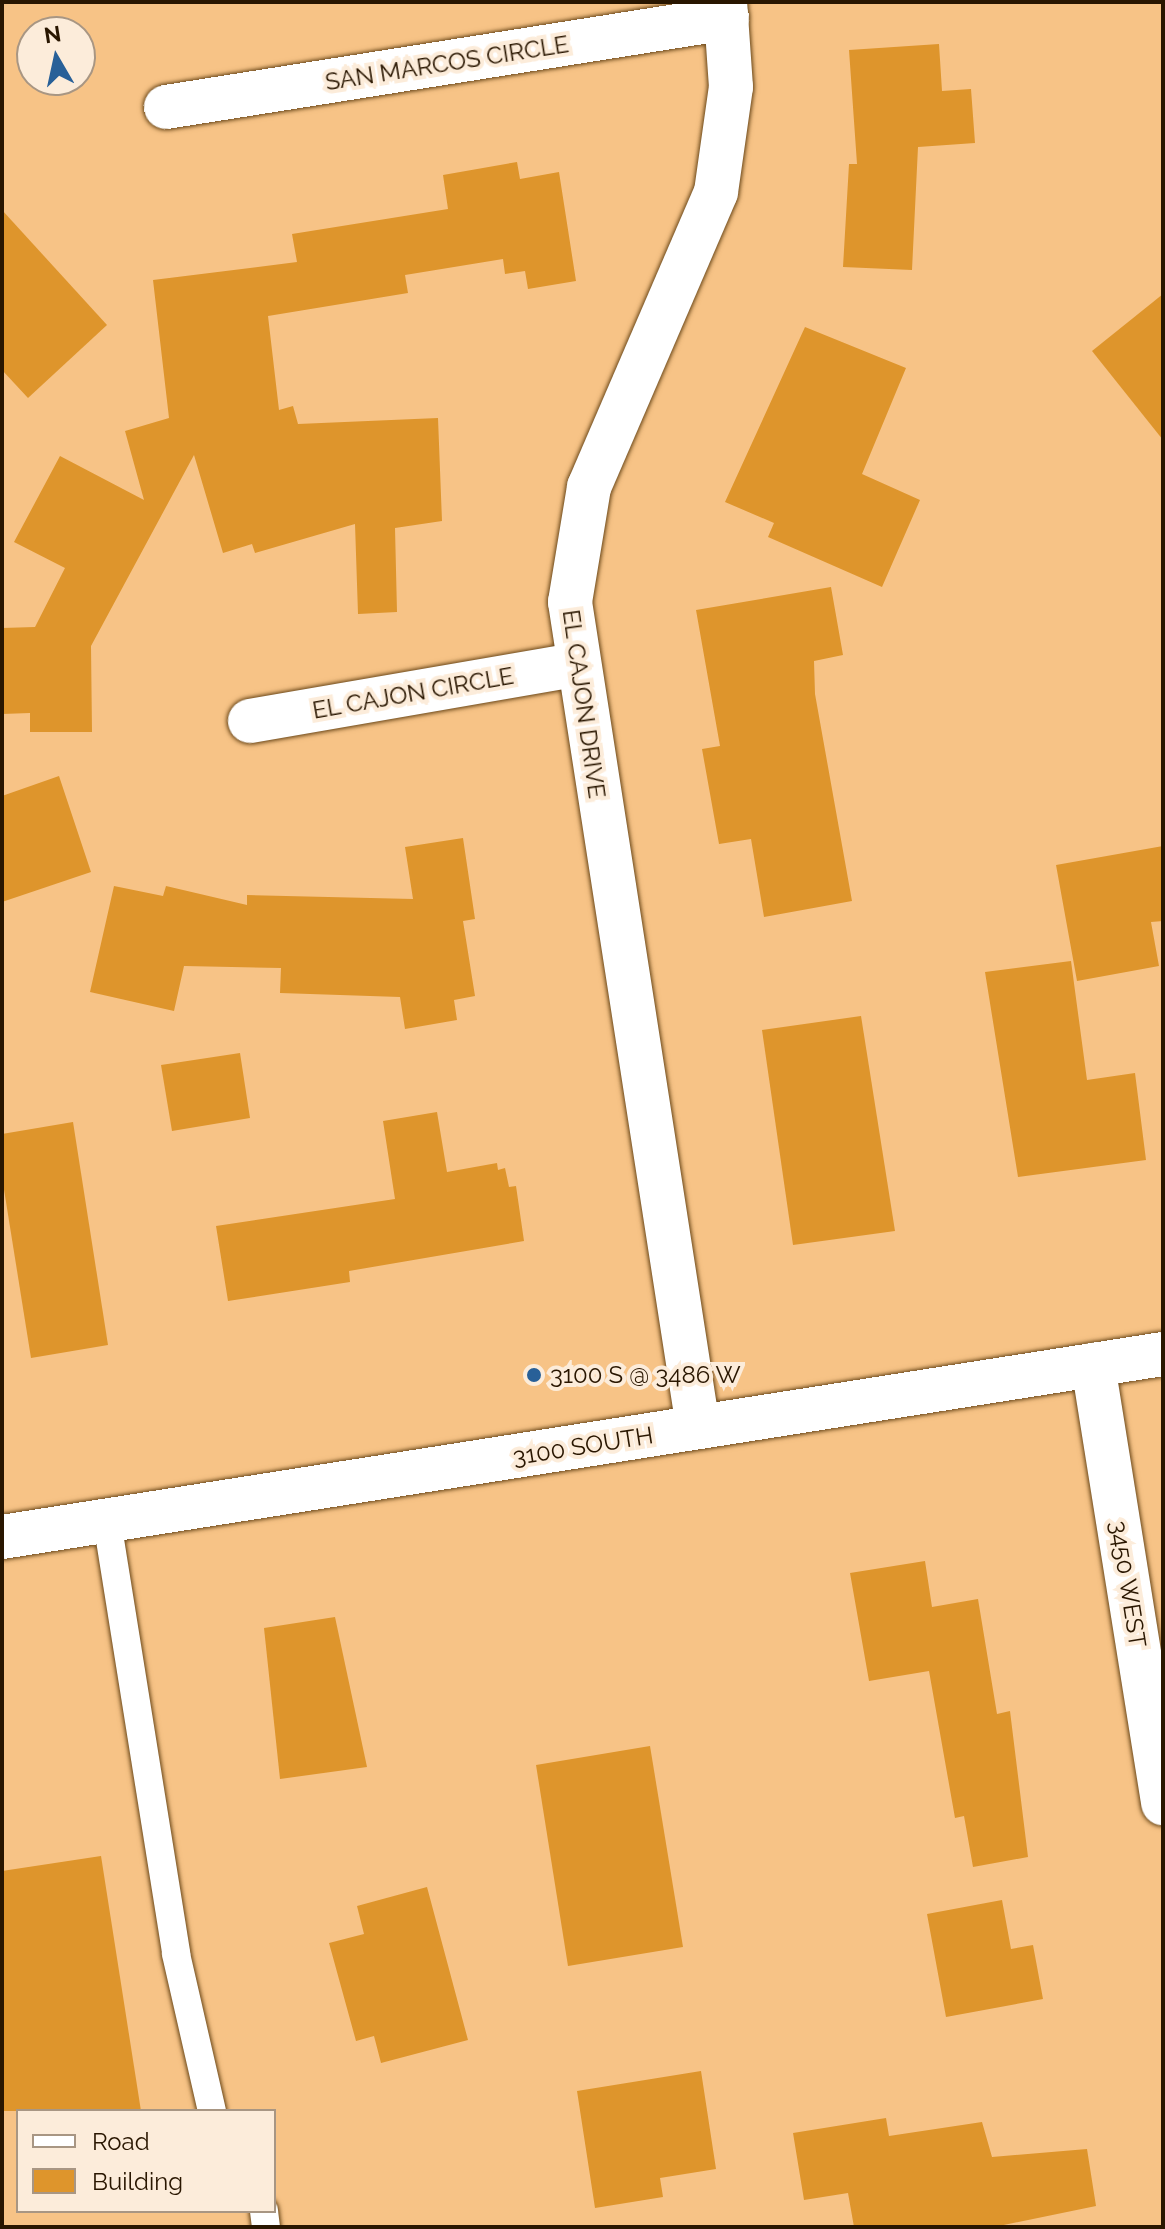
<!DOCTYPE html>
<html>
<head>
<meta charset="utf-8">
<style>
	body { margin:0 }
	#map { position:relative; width:1165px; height:2229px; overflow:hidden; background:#f7c386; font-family:Raleway,sans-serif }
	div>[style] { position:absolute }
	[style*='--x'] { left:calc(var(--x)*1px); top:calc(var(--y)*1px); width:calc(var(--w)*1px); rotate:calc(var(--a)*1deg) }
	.building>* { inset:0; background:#de952c }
	.roads { filter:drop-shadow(0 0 2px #6c491a) drop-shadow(0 0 2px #6c491a) }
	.lane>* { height:28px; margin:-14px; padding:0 14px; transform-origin:14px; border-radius:14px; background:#fff }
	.street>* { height:44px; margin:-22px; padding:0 22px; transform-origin:22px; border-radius:22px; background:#fff }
	.secondary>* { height:44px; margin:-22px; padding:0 22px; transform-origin:22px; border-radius:22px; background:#fff }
	.dots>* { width:22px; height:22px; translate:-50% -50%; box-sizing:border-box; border:4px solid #fcecda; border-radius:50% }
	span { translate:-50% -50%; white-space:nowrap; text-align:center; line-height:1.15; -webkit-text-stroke:8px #fcecda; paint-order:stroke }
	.street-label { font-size:24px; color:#291600 }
	.poi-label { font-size:24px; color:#291600 }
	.left { translate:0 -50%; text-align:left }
	.frame { position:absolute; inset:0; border:4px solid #291600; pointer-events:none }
	.legend { position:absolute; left:16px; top:2109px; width:260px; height:104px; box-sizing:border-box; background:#fcecda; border:2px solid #a89683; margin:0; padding:10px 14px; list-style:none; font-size:24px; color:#291600 }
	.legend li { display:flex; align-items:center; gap:16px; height:40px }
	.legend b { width:40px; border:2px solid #a89683 }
	.north { position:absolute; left:16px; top:16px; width:80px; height:80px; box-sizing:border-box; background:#fcecda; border:2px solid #a89683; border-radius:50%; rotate:351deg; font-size:22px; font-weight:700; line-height:32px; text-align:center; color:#291600 }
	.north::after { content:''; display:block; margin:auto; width:28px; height:36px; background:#286098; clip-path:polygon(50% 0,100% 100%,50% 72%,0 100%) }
</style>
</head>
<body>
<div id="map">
	<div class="building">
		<div style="clip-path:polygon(939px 44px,942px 91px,971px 89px,975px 143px,918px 147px,912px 270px,843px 267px,849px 164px,857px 164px,849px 50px)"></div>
		<div style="clip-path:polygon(517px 162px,520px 179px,559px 172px,576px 281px,528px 289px,525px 271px,505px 274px,503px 259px,405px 275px,408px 293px,268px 316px,279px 410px,293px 406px,298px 424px,438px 418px,442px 521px,395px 528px,397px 612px,358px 614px,355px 524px,255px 553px,252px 544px,223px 553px,194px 455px,91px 646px,92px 732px,30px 732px,30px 713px,2px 714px,2px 628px,35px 627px,65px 568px,14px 542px,60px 456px,144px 500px,125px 431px,169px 418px,153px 280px,297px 262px,292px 234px,448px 209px,443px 175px)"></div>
		<div style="clip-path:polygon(2px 210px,107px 325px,28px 398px,2px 370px)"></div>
		<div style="clip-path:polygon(1163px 294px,1163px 440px,1092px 351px)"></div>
		<div style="clip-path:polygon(805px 327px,906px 368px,862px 474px,920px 500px,882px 587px,768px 537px,774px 523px,725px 502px)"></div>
		<div style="clip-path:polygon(831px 587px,843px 655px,814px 661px,815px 694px,852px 901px,764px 917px,751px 839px,719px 844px,702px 749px,720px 746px,696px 610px)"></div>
		<div style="clip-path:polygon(59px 776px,91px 872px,2px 902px,2px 796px)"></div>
		<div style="clip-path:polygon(463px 838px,475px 919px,463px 921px,475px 996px,454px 1000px,457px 1020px,405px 1029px,400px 997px,280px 993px,281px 968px,184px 966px,174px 1011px,90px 992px,114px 886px,163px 896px,166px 886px,247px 905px,247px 895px,413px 899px,405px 847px)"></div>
		<div style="clip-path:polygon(1163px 846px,1163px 921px,1151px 922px,1159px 966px,1077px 981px,1056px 865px)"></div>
		<div style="clip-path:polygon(1071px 961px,1087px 1080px,1135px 1073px,1146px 1160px,1018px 1177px,985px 972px)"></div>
		<div style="clip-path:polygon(861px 1016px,895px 1231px,793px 1245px,762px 1030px)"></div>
		<div style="clip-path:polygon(240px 1053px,250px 1118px,172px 1131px,161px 1065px)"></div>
		<div style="clip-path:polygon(437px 1112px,447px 1172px,497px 1163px,498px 1170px,505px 1168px,509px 1187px,516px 1186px,524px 1241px,349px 1271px,350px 1282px,228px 1301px,216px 1226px,395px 1199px,383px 1121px)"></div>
		<div style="clip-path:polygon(73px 1122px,108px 1345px,31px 1358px,2px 1177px,2px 1134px)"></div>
		<div style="clip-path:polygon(925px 1561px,932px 1607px,978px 1599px,997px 1714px,1010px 1711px,1028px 1857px,973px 1867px,964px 1816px,955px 1818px,929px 1671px,869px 1681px,850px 1573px)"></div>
		<div style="clip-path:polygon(335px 1617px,367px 1767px,280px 1779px,264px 1628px)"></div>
		<div style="clip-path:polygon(650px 1746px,683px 1947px,568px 1966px,536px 1765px)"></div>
		<div style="clip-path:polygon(101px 1856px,141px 2111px,2px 2111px,2px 1871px)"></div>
		<div style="clip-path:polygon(427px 1887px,468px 2040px,381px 2063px,374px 2036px,356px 2041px,329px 1943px,364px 1934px,357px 1906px)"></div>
		<div style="clip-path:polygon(1002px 1900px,1011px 1949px,1033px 1945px,1043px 1999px,946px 2017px,927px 1914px)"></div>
		<div style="clip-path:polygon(701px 2071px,716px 2169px,660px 2178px,663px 2197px,595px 2208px,577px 2091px)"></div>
		<div style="clip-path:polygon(886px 2118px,889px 2136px,982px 2122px,992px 2157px,1087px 2149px,1096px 2206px,994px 2227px,854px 2227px,848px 2193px,804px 2200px,793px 2133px)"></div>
	</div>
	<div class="roads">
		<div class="lane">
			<div style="--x:107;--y:1521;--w:438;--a:80.9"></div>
			<div style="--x:176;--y:1954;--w:161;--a:77.1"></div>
			<div style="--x:264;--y:2211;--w:16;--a:83"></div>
		</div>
		<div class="street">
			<div style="--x:166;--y:107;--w:568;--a:-9.01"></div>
			<div style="--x:250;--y:721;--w:330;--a:-9.8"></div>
			<div style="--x:1093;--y:1365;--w:444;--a:80.9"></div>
			<div style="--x:698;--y:1427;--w:835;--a:-98.82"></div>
			<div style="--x:570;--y:602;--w:117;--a:-80.6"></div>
			<div style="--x:589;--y:487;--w:321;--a:-66.7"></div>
			<div style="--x:716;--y:192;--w:106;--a:-81.9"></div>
			<div style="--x:731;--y:87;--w:85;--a:-94"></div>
		</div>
		<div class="secondary">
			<div style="--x:2;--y:1537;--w:1175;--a:-8.96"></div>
		</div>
	</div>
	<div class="dots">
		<div style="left:534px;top:1375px;background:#286098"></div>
	</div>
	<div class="street-label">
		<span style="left:447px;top:63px;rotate:-9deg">SAN MARCOS CIRCLE</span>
		<span style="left:413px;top:693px;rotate:-10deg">EL CAJON CIRCLE</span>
		<span style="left:584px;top:704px;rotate:82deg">EL CAJON DRIVE</span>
		<span style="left:583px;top:1446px;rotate:-9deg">3100 SOUTH</span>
		<span style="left:1128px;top:1584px;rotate:81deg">3450 WEST</span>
	</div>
	<div class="poi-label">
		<span class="left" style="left:550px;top:1375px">3100 S @ 3486 W</span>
	</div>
	<div class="frame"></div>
	<ul class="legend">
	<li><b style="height:10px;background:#fff"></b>Road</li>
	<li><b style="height:22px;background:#de952c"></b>Building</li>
	</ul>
	<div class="north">N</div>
</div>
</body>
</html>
